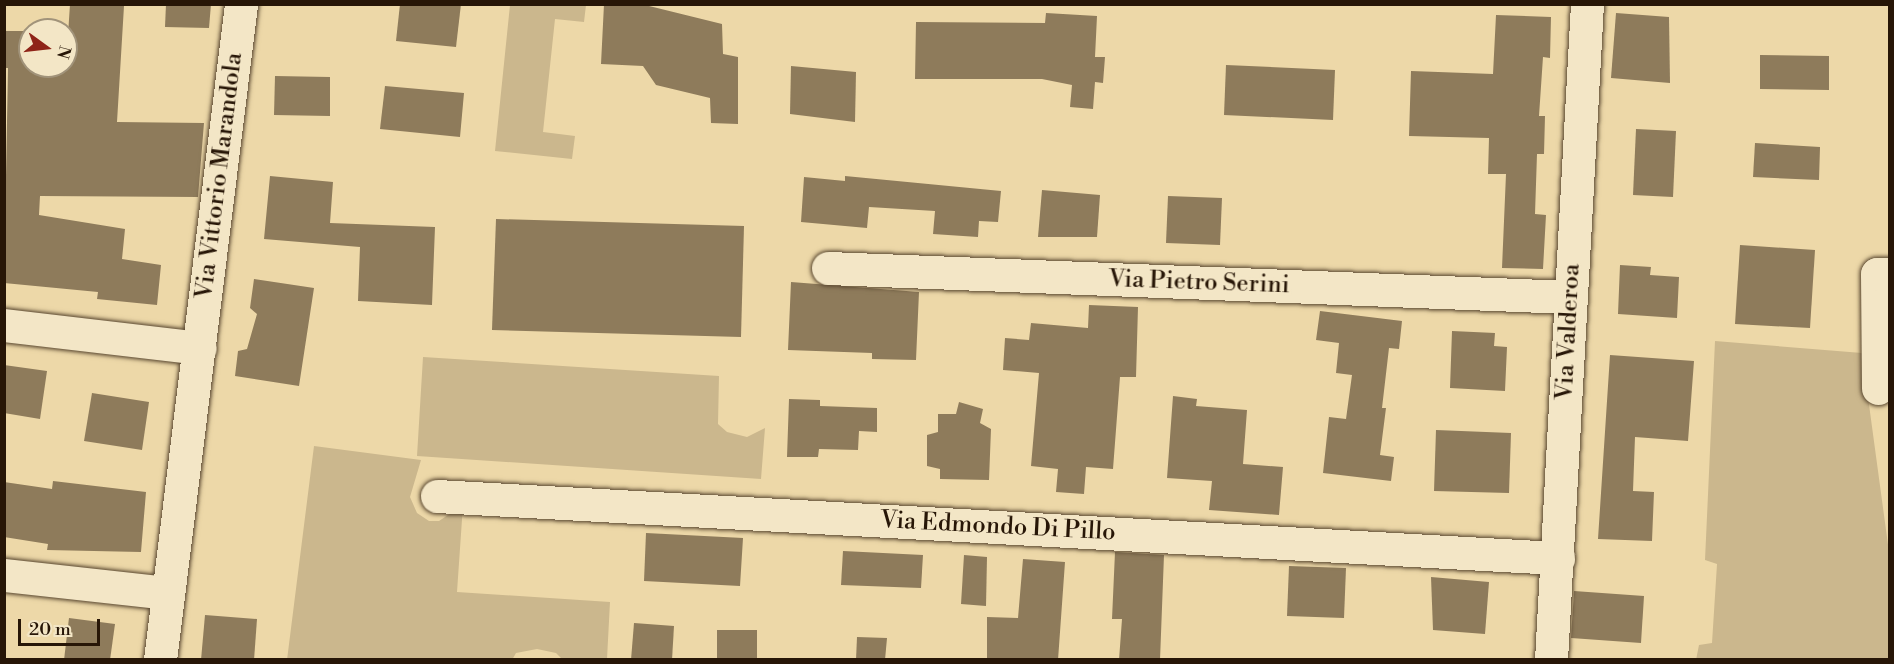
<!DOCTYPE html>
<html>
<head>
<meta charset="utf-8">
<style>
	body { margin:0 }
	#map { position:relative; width:1894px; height:664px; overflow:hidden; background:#edd8a8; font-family:"Libre Bodoni",serif }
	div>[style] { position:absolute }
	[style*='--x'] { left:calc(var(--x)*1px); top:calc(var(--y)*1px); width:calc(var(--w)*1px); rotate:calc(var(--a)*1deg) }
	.green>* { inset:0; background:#cbb78d }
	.building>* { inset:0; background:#8e7b5b }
	.roads { filter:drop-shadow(0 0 2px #58462f) drop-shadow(0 0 2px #58462f) }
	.minor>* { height:33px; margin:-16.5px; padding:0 16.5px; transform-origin:16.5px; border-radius:16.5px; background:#f3e6c6 }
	span { translate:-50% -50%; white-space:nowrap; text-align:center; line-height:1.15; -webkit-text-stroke:4.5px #f3e6c6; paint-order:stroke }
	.street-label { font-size:24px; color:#271607 }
	.frame { position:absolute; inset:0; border:6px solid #271607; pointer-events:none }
	.north { position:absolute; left:18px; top:18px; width:60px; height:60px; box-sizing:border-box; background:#f3e6c6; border:2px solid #a1937a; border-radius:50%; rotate:105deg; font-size:16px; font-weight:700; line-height:24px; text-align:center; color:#271607 }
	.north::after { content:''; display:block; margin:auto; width:21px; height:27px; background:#8f2418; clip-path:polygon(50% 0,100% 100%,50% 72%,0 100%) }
	.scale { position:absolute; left:18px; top:619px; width:82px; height:27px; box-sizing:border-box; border:3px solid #271607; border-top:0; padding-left:8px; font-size:18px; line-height:21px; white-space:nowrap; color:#271607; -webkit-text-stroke:4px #f3e6c6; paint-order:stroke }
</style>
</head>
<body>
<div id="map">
	<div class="green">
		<div style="clip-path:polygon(510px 5px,586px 5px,584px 22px,555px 19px,543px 132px,575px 136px,572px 159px,495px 151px)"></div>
		<div style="clip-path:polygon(1715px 341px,1862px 353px,1889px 552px,1889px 659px,1696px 660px,1699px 645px,1712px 643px,1717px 564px,1705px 560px)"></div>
		<div style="clip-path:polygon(423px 357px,719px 376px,718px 424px,727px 432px,747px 437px,765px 428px,761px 479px,417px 456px)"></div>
		<div style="clip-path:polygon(314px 446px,421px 460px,410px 497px,417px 513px,429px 521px,439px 521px,463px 505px,457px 592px,610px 602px,607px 659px,562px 659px,556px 653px,537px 649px,516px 653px,512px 660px,287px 660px)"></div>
	</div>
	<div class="building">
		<div style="clip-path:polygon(70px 4px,124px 6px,117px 122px,204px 123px,198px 197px,40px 196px,39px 215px,125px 229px,122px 259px,161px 265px,157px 305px,97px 299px,98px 292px,4px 283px,8px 68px,4px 68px,4px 31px,30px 31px,30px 66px,66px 66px)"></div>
		<div style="clip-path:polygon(166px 4px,211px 4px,209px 28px,165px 27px)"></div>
		<div style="clip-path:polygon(400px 4px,461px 4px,456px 47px,396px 41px)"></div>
		<div style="clip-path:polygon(604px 4px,641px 4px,722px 24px,723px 54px,738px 57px,738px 124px,711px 123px,710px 98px,656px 85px,643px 66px,601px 64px)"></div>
		<div style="clip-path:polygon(1046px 13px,1097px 16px,1095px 57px,1105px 57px,1103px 83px,1095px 82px,1093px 109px,1070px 107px,1072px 85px,1042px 79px,915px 79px,916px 22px,1045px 23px)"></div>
		<div style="clip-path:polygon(1616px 13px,1669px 17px,1670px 83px,1611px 78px)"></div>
		<div style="clip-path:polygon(1496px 15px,1551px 17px,1550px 58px,1543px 57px,1539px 116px,1545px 116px,1544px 154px,1537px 154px,1535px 214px,1546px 215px,1543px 269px,1502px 268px,1506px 174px,1488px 174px,1489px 138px,1409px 136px,1411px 71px,1493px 74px)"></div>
		<div style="clip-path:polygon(1760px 55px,1829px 56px,1829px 90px,1760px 89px)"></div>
		<div style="clip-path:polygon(1226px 65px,1335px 70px,1333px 120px,1224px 115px)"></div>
		<div style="clip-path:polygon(791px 66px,856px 72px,855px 122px,790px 114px)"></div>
		<div style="clip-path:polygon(275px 76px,330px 77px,330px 116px,274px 115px)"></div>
		<div style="clip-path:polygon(385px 86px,464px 93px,460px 137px,380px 129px)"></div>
		<div style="clip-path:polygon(1636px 129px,1676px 131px,1673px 197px,1633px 195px)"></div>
		<div style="clip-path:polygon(1755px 143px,1820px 147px,1819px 180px,1753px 177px)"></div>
		<div style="clip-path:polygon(270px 176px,333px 182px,330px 223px,435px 227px,432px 305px,358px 301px,360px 247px,264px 239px)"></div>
		<div style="clip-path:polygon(845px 176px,1001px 191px,998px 222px,979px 221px,978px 237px,933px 234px,935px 211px,869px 207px,867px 228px,801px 222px,804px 177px,845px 181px)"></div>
		<div style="clip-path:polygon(1042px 190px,1100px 195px,1097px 237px,1038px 237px)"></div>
		<div style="clip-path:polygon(1168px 196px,1222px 198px,1220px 245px,1166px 243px)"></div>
		<div style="clip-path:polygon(496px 219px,744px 226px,741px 337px,492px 330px)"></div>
		<div style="clip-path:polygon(1740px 245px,1815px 250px,1810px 328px,1735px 324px)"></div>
		<div style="clip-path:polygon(1620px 265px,1651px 267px,1650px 275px,1679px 277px,1677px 318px,1618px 314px)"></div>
		<div style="clip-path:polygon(254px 279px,314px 288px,299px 386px,235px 376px,238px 351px,247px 349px,257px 314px,250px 308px)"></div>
		<div style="clip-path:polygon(791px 282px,919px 292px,916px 360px,872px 359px,872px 353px,788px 350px)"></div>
		<div style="clip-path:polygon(1089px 305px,1138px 307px,1136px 377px,1120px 377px,1113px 469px,1086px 467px,1084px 494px,1056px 492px,1058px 469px,1031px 466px,1039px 373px,1003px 370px,1005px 338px,1029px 340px,1031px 323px,1088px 328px)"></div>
		<div style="clip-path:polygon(1320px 311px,1402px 321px,1399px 349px,1389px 348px,1382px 408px,1386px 408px,1380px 455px,1394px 457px,1391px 481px,1323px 473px,1329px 417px,1346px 419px,1352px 375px,1336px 373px,1339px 343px,1316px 340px)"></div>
		<div style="clip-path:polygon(1452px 331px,1495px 333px,1494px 346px,1507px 347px,1505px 391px,1450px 388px)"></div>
		<div style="clip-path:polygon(1610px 355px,1694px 361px,1688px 441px,1635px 437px,1633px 491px,1654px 492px,1652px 541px,1598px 539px)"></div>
		<div style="clip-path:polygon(4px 365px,47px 371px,40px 419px,4px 413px)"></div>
		<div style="clip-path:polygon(92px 393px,149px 402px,142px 450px,84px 441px)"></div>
		<div style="clip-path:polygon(1173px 396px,1197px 399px,1196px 406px,1247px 410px,1243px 464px,1283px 467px,1279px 515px,1209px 510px,1212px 481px,1167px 478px)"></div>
		<div style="clip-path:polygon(789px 399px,820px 400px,820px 406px,877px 408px,877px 432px,859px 431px,858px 450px,819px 449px,818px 457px,787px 457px)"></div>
		<div style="clip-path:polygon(959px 402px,983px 409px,980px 423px,991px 429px,989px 480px,940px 479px,940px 469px,927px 466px,927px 435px,938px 432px,938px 414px,956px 414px)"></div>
		<div style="clip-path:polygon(1436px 430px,1511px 433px,1509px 493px,1434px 491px)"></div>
		<div style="clip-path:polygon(53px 481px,146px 492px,141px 552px,47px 550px,48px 544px,4px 537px,4px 482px,52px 489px)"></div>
		<div style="clip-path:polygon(646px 533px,743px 538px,740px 586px,644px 581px)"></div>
		<div style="clip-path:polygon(843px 551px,923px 555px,921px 588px,841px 585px)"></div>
		<div style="clip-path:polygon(1115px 552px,1164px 555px,1160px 660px,1119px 660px,1122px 619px,1112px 619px)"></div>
		<div style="clip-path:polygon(964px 555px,987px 557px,986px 606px,961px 604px)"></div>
		<div style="clip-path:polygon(1023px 559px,1065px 562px,1058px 660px,987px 660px,987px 617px,1018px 618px)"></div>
		<div style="clip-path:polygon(1289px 566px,1346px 568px,1344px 618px,1287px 616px)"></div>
		<div style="clip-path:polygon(1431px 577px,1489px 582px,1485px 634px,1433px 630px)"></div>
		<div style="clip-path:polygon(1574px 591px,1644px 596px,1641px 643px,1571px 638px)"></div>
		<div style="clip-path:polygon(205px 615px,257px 619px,254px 660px,201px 660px)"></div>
		<div style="clip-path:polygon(69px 618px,115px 624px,110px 660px,64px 660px)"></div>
		<div style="clip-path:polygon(634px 623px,674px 626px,672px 660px,631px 660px)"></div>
		<div style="clip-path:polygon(717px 630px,757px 630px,757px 660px,717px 660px)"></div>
		<div style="clip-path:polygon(857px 637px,887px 638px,885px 660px,856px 660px)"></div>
	</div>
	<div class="roads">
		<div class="minor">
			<div style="--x:828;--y:268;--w:743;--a:2.24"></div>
			<div style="--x:4;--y:325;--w:197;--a:6.7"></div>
			<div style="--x:1878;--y:388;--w:114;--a:-90.5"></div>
			<div style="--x:1877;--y:274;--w:13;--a:0"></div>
			<div style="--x:437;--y:496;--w:1123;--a:3.17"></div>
			<div style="--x:4;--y:575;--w:163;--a:6.3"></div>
			<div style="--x:160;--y:660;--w:661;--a:-82.96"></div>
			<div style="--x:1551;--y:660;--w:657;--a:-86.86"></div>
		</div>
	</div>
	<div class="street-label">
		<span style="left:220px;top:176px;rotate:-83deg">Via Vittorio Marandola</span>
		<span style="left:1199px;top:283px;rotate:2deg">Via Pietro Serini</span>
		<span style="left:1569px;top:332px;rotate:-87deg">Via Valderoa</span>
		<span style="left:998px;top:527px;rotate:3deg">Via Edmondo Di Pillo</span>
	</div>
	<div class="frame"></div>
	<div class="north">N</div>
	<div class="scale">20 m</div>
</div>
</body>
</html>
